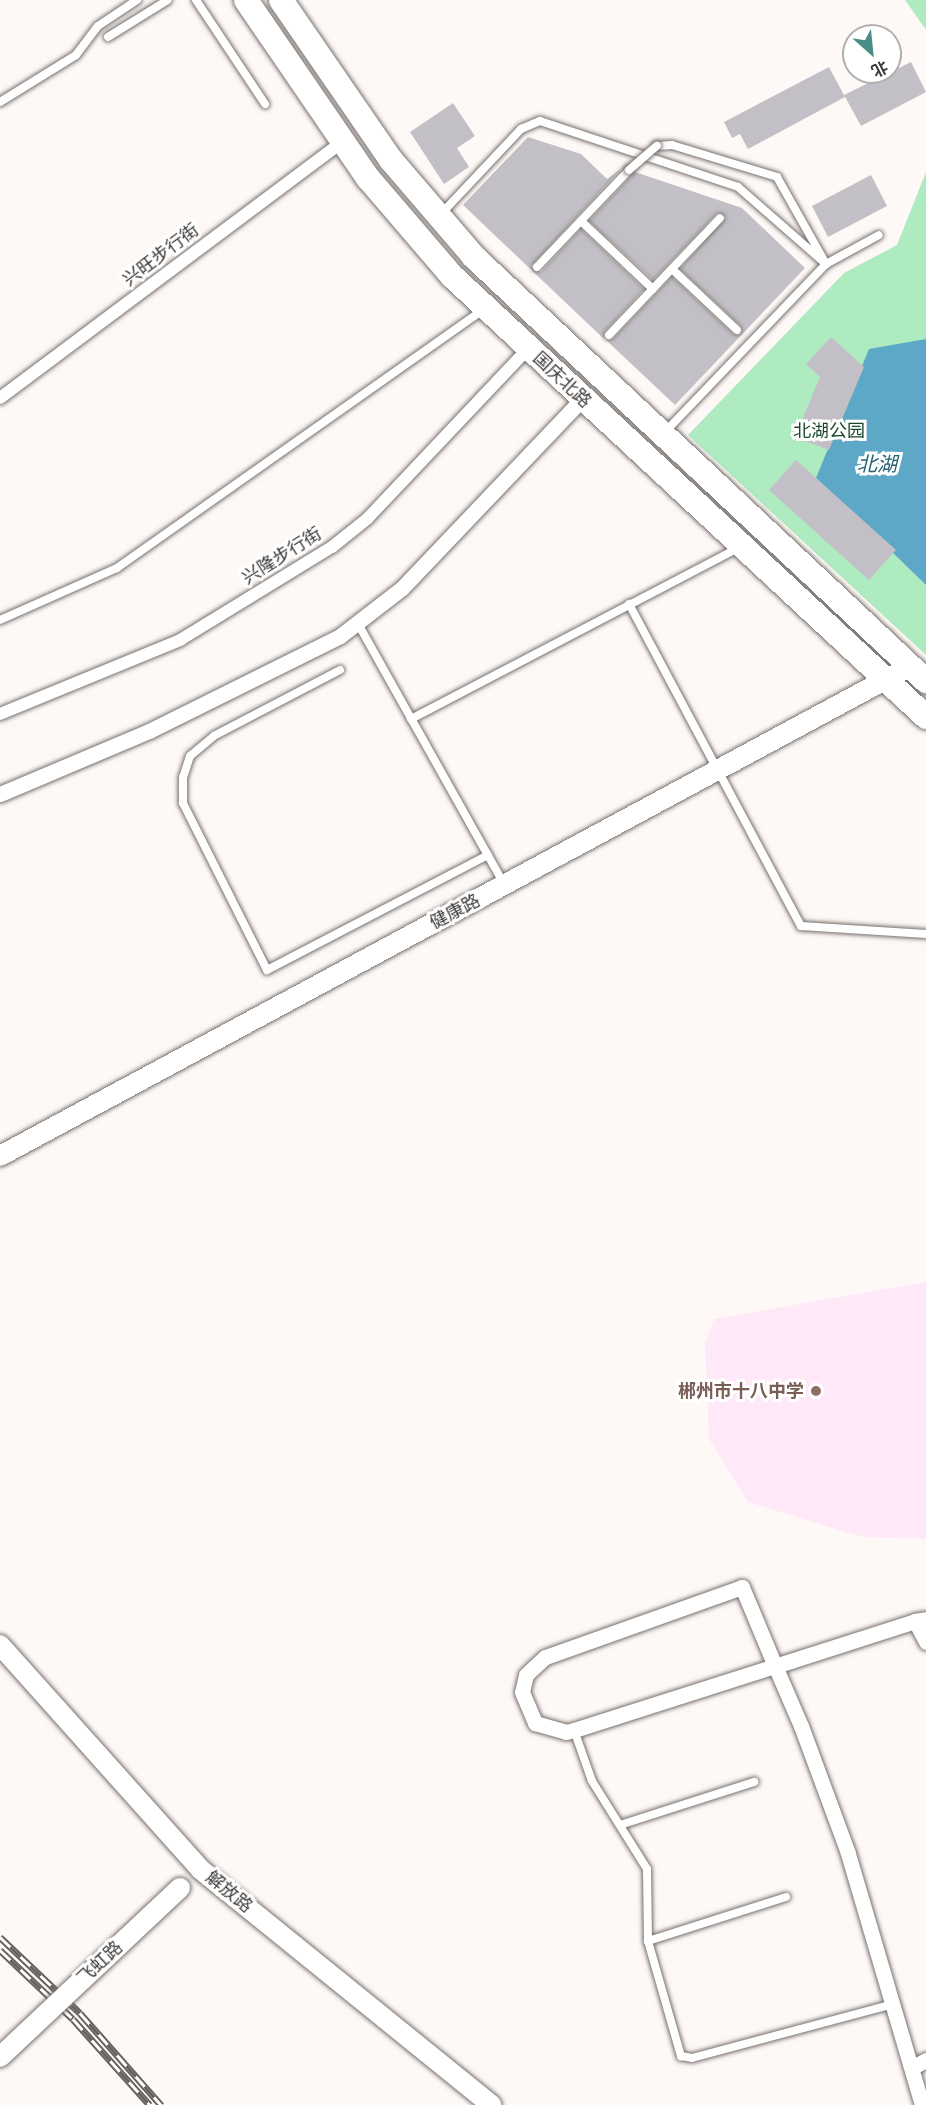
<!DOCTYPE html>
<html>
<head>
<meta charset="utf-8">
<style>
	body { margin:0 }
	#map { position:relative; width:926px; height:2105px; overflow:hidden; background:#fef9f6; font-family:Arial,"Noto Sans SC",sans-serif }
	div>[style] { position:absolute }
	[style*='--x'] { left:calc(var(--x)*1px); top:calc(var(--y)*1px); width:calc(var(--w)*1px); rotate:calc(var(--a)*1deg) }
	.education>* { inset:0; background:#ffe9f8 }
	.green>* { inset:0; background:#aeebc0 }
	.water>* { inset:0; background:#5ca8c6 }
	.building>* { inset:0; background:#c2c0c6 }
	.roads { filter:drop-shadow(0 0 2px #77716d) drop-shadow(0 0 2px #77716d) }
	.service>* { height:8px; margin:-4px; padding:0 4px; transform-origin:4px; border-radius:4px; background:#fff }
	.pedestrian>* { height:12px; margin:-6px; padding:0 6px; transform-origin:6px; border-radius:6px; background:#fff }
	.minor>* { height:15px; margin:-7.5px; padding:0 7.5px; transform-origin:7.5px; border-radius:7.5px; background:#fff }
	.tertiary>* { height:20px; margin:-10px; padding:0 10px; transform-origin:10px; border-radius:10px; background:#fff }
	.primary>* { height:24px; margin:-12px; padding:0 12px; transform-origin:12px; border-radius:12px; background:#fff }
	.rail>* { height:7px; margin-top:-3.5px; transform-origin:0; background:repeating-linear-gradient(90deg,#fff 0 14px,#656260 0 28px); box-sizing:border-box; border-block:2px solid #656260 }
	.bridges { filter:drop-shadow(0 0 2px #77716d) drop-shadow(0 0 2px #77716d) }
	.service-bridge>* { height:8px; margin:-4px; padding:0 4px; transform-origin:4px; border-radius:4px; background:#fff }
	.tertiary-bridge>* { height:20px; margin:-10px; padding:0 10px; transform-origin:10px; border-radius:10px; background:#fff }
	.dots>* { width:16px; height:16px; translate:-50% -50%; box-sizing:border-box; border:3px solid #fff; border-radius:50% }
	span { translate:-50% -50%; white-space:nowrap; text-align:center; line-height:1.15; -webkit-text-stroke:6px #fff; paint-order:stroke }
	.street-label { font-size:18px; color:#3d3a38 }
	.park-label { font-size:18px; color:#1a482b }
	.education-label { font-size:18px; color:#785e54; font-weight:700 }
	.right { translate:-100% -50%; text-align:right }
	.water-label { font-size:20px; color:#235f75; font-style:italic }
	.north { position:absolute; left:842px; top:24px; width:60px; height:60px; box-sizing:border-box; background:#fff; border:2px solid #b1b0af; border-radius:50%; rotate:153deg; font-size:16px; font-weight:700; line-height:24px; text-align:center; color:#3d3a38 }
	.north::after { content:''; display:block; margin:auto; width:21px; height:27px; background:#478d85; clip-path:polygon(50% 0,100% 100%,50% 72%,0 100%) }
</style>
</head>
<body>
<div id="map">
	<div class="education">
		<div style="clip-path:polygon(926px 1282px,926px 1539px,862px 1537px,748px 1502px,709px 1439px,705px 1343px,714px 1319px)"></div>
	</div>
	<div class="green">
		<div style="clip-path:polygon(905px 0,926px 0,926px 30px)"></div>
		<div style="clip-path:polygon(926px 172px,926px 655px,688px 435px,844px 273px,897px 245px)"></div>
	</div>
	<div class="water">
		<div style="clip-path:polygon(926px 339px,926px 585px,816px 478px,869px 349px)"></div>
	</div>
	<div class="building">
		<div style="clip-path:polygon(911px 62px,926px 92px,861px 126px,844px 95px)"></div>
		<div style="clip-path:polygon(829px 67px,845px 97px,748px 149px,740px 134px,732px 138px,724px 122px)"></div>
		<div style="clip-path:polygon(453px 103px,475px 136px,457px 148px,469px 167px,444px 184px,410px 132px)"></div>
		<div style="clip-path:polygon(528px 137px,581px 154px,607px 179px,622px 168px,531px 266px,541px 272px,581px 229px,644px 289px,605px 331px,604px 339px,463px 205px)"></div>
		<div style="clip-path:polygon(635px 172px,742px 208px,805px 268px,675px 405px,606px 340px,613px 339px,672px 277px,733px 334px,741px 334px,741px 326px,680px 269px,726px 217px,716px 214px,653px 280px,589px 221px)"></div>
		<div style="clip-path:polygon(871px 175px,887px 206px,828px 237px,812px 206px)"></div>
		<div style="clip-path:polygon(831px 337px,864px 367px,829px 450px,795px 437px,820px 377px,806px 364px)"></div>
		<div style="clip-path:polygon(796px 460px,896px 550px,869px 580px,769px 490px)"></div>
	</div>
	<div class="roads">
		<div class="service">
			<div style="--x:196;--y:0;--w:125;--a:56.4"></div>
			<div style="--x:108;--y:37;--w:70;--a:-31.7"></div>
			<div style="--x:0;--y:102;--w:89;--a:-31.7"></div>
			<div style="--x:76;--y:55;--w:36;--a:-53"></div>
			<div style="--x:98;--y:26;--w:47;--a:-33.7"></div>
			<div style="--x:657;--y:146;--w:15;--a:-4"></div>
			<div style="--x:672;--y:145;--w:110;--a:16.9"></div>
			<div style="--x:777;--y:177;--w:100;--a:60.6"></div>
			<div style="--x:826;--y:264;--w:60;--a:-28.7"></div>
			<div style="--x:441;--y:214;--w:117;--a:-46.7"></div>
			<div style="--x:521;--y:129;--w:21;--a:-23"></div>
			<div style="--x:540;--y:121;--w:209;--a:18.4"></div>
			<div style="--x:738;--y:187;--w:117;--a:41.2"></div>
			<div style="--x:826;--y:264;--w:233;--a:133.8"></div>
			<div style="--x:581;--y:221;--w:99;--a:43.4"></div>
			<div style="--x:537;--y:267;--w:134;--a:-46.5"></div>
			<div style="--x:672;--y:269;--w:89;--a:43.2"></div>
			<div style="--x:609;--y:335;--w:161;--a:-46.5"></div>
			<div style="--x:629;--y:604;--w:365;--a:61.9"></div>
			<div style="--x:801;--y:926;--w:125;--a:3.7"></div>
			<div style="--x:0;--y:620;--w:128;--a:-24"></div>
			<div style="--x:117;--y:568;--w:449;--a:-35.2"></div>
			<div style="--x:357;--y:622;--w:300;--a:60.7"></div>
			<div style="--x:340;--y:670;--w:142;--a:152.4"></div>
			<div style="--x:214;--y:736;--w:31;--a:140"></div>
			<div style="--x:190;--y:756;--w:22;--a:108"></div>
			<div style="--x:183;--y:777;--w:26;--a:90"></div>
			<div style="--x:183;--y:803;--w:187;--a:63.3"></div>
			<div style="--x:267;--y:970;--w:249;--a:-27.5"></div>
			<div style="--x:411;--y:719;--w:369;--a:-27.6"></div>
			<div style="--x:574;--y:1730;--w:54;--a:70.6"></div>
			<div style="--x:592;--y:1781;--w:104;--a:58"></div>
			<div style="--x:647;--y:1869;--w:72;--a:89.2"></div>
			<div style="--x:648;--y:1941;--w:120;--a:74"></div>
			<div style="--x:681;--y:2056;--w:11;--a:10"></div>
			<div style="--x:692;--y:2058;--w:209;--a:-15"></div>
			<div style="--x:623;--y:1824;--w:138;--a:-17.8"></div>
			<div style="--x:648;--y:1941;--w:145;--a:-17.7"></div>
		</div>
		<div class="pedestrian">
			<div style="--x:0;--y:398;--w:429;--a:-36.8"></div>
			<div style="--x:0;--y:714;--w:195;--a:-22.3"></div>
			<div style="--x:180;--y:640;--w:178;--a:-31.5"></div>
			<div style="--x:332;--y:547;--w:45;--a:-38.7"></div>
			<div style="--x:367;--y:519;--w:234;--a:-46.6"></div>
		</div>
		<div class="minor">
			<div style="--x:0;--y:794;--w:162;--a:-22.9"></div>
			<div style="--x:149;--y:731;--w:213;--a:-26.4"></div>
			<div style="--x:340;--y:636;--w:78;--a:-37.7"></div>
			<div style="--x:402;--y:588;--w:261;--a:-46.4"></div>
			<div style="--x:915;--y:1621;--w:24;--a:62"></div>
			<div style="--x:913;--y:2067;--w:15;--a:-28"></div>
			<div style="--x:922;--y:2105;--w:263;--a:-106.4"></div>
			<div style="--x:848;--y:1853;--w:135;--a:-110.3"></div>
			<div style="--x:801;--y:1726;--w:65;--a:-113.4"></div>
			<div style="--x:775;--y:1666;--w:86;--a:-112.7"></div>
			<div style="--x:742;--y:1587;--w:209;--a:160.4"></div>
			<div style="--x:545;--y:1657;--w:26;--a:137"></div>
			<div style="--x:526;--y:1675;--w:17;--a:103"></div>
			<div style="--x:522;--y:1692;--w:34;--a:67"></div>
			<div style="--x:535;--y:1723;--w:32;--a:16"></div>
			<div style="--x:566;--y:1732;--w:8;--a:-14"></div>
			<div style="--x:574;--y:1730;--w:211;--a:-17.7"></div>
			<div style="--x:775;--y:1666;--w:147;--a:-17.8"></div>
			<div style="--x:915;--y:1621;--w:11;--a:-10"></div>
		</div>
		<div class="tertiary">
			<div style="--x:0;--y:1156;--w:1032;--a:-28.28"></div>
			<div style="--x:0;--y:1645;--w:300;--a:48.2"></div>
			<div style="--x:200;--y:1869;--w:375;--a:39"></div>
		</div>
		<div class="primary">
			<div style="--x:246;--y:0;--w:216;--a:55.6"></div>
			<div style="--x:368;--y:178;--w:130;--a:49.4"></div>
			<div style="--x:453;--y:277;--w:646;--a:42.93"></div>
			<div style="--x:281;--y:0;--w:194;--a:55.5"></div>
			<div style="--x:391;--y:160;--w:128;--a:49.4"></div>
			<div style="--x:474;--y:257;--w:620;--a:43.17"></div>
		</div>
	</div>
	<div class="rail">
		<div style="--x:0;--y:1937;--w:110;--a:43.5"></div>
		<div style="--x:80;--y:2013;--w:123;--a:48.6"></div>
		<div style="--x:0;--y:1950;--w:100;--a:43.4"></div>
		<div style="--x:73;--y:2019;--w:115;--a:48.2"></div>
	</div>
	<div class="bridges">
		<div class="service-bridge">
			<div style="--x:629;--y:170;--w:37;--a:-41"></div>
		</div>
		<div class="tertiary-bridge">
			<div style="--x:0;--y:2057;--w:247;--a:-43.2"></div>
		</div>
	</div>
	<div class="dots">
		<div style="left:816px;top:1391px;background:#8d6e63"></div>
	</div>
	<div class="street-label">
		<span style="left:161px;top:255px;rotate:-37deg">兴旺步行街</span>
		<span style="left:562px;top:380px;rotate:43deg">国庆北路</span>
		<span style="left:282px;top:556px;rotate:-32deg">兴隆步行街</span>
		<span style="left:455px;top:912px;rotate:-28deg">健康路</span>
		<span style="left:229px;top:1892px;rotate:39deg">解放路</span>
		<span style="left:100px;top:1963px;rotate:-43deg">飞虹路</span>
	</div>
	<div class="park-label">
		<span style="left:829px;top:431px">北湖公园</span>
	</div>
	<div class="education-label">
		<span class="right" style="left:804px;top:1391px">郴州市十八中学</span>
	</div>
	<div class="water-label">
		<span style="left:877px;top:464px">北湖</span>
	</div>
	<div class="north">北</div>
</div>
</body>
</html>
